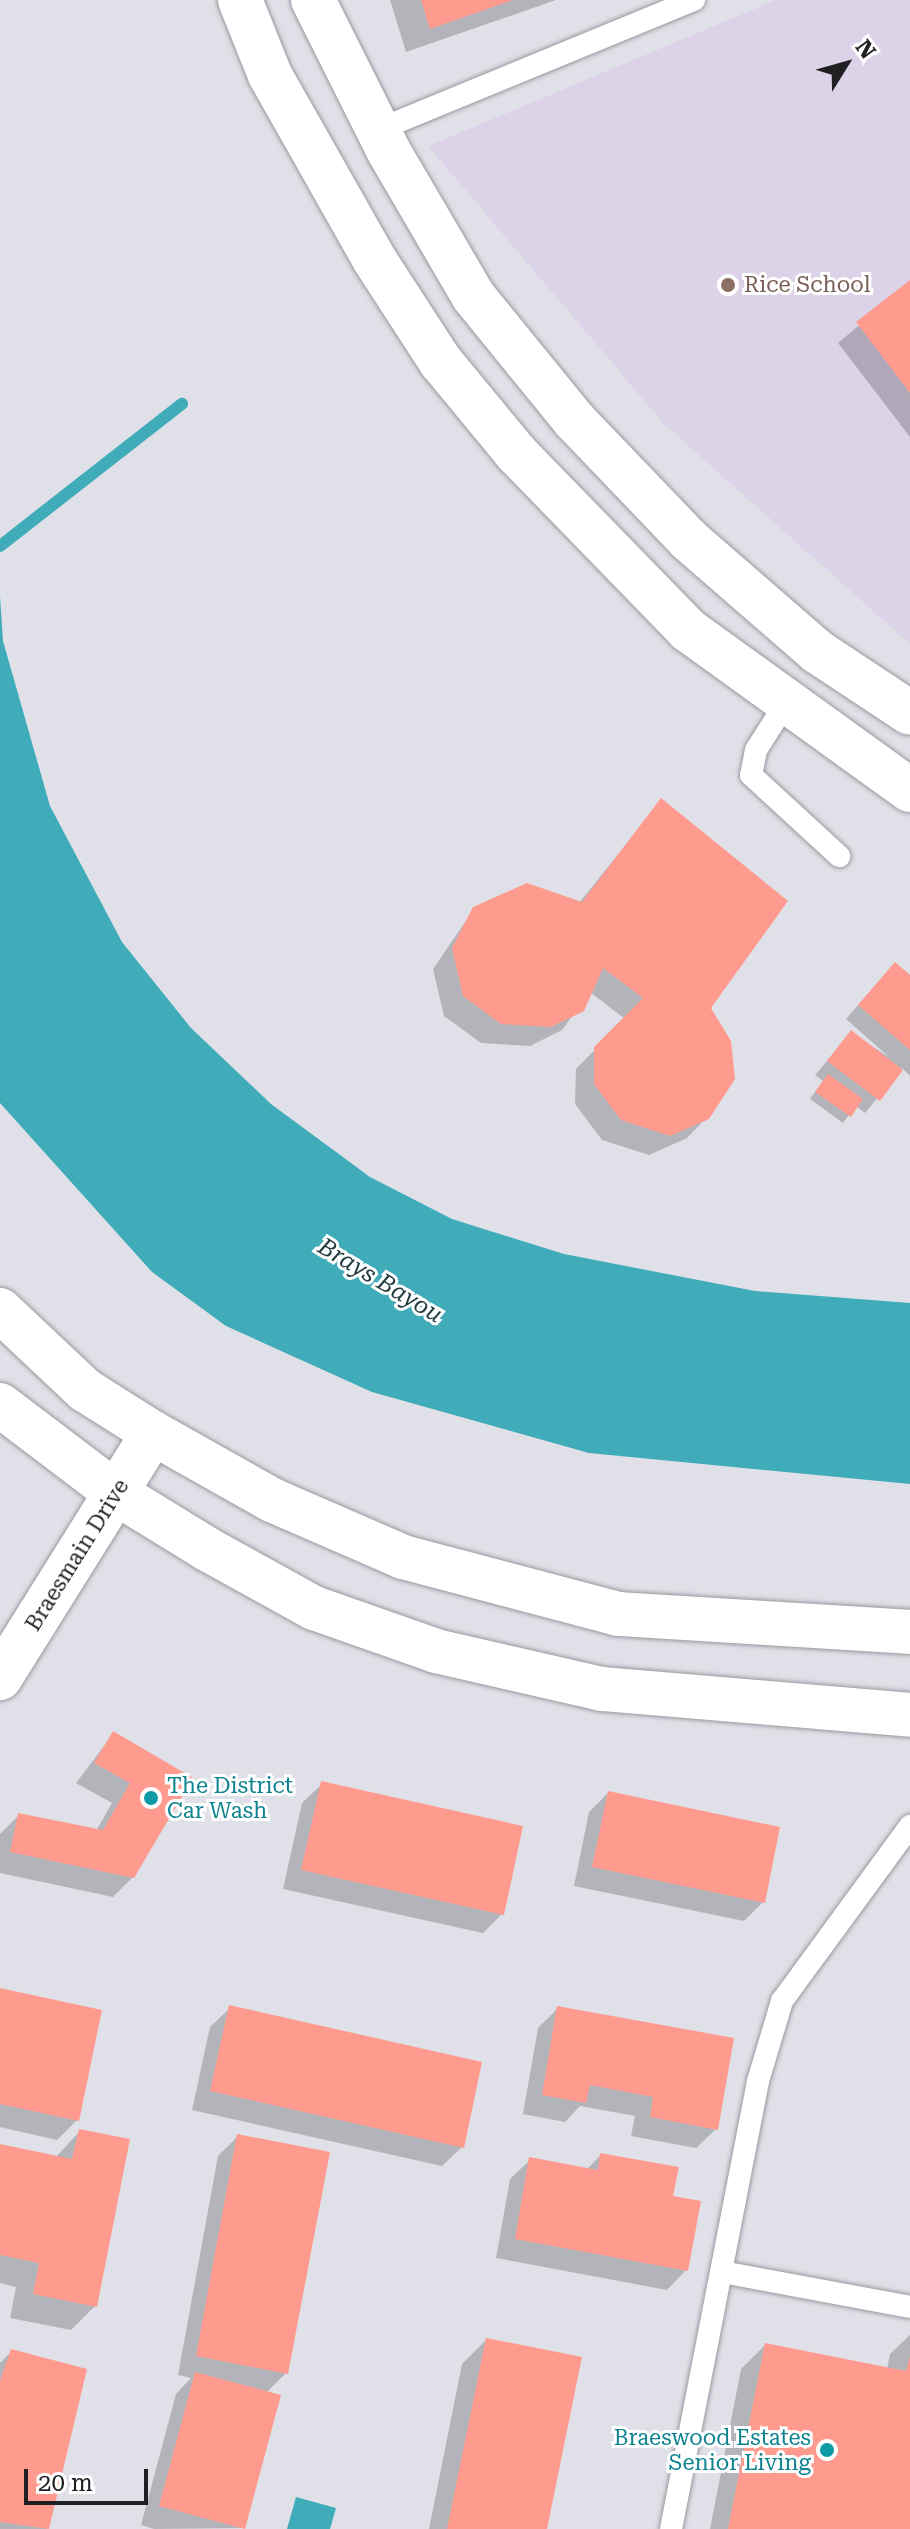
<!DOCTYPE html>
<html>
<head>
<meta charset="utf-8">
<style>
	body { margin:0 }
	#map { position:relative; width:910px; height:2529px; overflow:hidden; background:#e0e1e8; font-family:"Roboto Serif",serif }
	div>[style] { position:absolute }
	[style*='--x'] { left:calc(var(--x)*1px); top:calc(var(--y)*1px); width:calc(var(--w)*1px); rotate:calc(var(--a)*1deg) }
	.education>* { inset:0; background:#ddd3e8 }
	.water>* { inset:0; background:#41acb9 }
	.shadow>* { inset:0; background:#0003 }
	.stream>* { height:12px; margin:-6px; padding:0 6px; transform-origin:6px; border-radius:6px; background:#41acb9 }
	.building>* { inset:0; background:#fe9a8e }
	.roads { filter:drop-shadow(0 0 2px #999aa0) drop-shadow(0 0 2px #999aa0) }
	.lane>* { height:22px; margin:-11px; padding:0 11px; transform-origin:11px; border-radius:11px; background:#fff }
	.street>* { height:44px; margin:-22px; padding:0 22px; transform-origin:22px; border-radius:22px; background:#fff }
	.secondary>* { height:44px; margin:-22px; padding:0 22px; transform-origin:22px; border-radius:22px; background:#fff }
	.dots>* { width:22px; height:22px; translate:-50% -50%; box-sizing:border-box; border:4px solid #fff; border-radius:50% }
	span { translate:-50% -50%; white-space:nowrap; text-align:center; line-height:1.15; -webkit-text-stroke:6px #fff; paint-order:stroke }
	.education-label { font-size:22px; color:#785e54 }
	.left { translate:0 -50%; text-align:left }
	.street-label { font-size:22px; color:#1f2022 }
	.culture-label { font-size:22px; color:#0d838f }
	.right { translate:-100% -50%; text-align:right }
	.water-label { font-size:24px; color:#253d40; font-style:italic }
	.north { position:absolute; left:806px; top:24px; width:80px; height:80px; -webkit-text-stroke:6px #fff; paint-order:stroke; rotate:53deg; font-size:22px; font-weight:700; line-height:32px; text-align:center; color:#1f2022 }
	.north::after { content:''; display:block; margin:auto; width:28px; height:36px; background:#1f2022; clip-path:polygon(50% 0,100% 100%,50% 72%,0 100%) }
	.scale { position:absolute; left:24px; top:2469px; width:124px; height:36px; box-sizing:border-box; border:4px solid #1f2022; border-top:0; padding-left:10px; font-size:24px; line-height:28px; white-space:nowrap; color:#1f2022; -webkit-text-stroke:6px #fff; paint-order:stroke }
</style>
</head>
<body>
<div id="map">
	<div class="education">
		<div style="clip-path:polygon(776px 0,910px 0,910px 644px,664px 424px,428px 146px)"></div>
	</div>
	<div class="water">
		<div style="clip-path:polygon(0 596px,3px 641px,50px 806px,122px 942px,191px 1028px,271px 1104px,370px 1177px,452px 1219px,564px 1254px,755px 1291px,910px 1303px,910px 1484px,589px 1453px,372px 1392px,226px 1326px,152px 1272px,0 1103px)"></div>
		<div style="clip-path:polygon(296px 2497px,336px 2508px,330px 2529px,287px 2529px)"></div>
	</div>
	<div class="shadow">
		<div style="clip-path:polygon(390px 0,556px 0,406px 52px)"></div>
		<div style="clip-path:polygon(910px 283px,910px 437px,838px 343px)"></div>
		<div style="clip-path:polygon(661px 801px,708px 1008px,707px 1117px,687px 1138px,649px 1155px,602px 1140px,575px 1104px,576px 1069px,625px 1019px,590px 992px,562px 1030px,530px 1046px,481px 1043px,444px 1016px,433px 969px,474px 909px,579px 903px)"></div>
		<div style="clip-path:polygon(882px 978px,910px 978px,910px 1076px,902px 1068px,865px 1113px,856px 1106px,843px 1123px,810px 1099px,823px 1081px,815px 1075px,851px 1033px,889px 1057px,846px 1019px)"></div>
		<div style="clip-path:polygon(114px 1733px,190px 1779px,133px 1877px,113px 1897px,0 1873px,0 1834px,19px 1815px,96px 1831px,112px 1803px,76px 1783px)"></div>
		<div style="clip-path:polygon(322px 1784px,502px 1914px,483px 1933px,283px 1889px,302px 1803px)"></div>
		<div style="clip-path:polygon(608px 1793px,763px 1902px,744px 1921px,574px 1886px,589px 1812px)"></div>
		<div style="clip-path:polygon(0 1990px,77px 2120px,57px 2140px,0 2127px)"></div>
		<div style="clip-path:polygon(230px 2008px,462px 2147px,442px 2166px,192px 2110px,210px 2027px)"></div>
		<div style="clip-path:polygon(558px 2008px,716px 2129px,696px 2148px,631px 2136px,635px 2116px,580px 2106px,565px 2122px,523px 2114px,538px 2028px)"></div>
		<div style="clip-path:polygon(80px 2131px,95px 2306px,71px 2330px,10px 2318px,16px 2287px,0 2283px,0 2146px,55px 2158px)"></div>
		<div style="clip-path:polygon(238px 2136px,286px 2373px,266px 2393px,243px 2528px,154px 2529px,141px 2525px,176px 2394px,191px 2378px,178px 2375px,218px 2156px)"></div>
		<div style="clip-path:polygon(601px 2155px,671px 2198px,686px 2270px,667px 2290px,496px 2258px,510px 2179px,530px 2160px,586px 2170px)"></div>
		<div style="clip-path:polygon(910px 2335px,910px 2529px,710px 2529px,741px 2369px,765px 2345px,887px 2369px,890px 2354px)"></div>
		<div style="clip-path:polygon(486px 2340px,545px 2529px,429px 2529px,462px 2364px)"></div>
		<div style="clip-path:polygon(11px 2352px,85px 2370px,47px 2529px,0 2529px,0 2363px)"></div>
	</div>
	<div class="stream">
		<div style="--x:0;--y:546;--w:231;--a:-38"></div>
	</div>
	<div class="building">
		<div style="clip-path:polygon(421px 0,513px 0,430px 29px)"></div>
		<div style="clip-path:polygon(910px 280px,910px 393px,856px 322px)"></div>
		<div style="clip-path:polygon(661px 798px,788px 901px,711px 1008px,731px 1041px,735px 1079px,709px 1119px,670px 1136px,621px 1120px,594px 1084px,594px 1047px,643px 998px,603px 968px,584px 1011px,551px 1027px,501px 1024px,463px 996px,452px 948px,473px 907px,527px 883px,582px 902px)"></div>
		<div style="clip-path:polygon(895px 962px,910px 975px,910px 1050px,858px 1005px)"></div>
		<div style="clip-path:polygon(851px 1030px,903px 1070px,880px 1101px,827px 1061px)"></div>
		<div style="clip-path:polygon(828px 1074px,863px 1099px,851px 1117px,815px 1092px)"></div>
		<div style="clip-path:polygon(113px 1731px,193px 1778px,134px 1878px,10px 1852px,18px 1813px,103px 1830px,130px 1783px,94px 1763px)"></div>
		<div style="clip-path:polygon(321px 1781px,523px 1826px,504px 1915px,301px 1870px)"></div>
		<div style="clip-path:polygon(608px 1791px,780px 1827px,765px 1903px,592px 1867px)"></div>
		<div style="clip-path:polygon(0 1988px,102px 2010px,79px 2121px,0 2104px)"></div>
		<div style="clip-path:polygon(229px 2005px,482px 2062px,464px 2148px,210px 2091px)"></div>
		<div style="clip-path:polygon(557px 2006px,734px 2038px,718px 2130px,650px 2117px,653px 2097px,590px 2085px,586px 2103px,542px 2095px)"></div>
		<div style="clip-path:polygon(79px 2129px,130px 2139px,97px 2307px,33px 2294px,39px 2263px,0 2255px,0 2144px,72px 2159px)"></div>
		<div style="clip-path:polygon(237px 2134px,330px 2152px,288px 2374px,196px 2356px)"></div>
		<div style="clip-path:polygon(600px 2153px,679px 2167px,673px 2196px,701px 2201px,688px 2271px,515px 2239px,529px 2157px,598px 2170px)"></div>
		<div style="clip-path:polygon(486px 2338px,582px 2357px,547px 2529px,447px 2529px)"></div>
		<div style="clip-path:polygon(765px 2343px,906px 2371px,910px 2356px,910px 2529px,728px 2529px)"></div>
		<div style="clip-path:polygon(11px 2349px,87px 2369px,49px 2529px,0 2522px,0 2381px)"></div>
		<div style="clip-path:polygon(195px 2372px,281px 2395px,245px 2529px,159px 2506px)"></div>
	</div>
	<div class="roads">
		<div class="lane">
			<div style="--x:378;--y:130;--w:342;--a:-22.4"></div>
			<div style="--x:784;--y:706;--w:52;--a:122.5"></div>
			<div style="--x:756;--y:750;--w:25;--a:101"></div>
			<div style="--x:751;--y:775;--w:120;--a:42.6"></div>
			<div style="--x:722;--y:2272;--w:191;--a:10.5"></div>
			<div style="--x:671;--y:2529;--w:456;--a:-79"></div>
			<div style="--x:758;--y:2081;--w:84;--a:-73.3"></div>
			<div style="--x:782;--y:2001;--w:217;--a:-53.8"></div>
		</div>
		<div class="street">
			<div style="--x:0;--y:1678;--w:289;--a:-58"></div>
		</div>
		<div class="secondary">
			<div style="--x:240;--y:0;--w:81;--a:68.2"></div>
			<div style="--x:270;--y:75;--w:211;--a:60.5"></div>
			<div style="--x:374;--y:259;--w:123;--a:57"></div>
			<div style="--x:441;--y:362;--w:118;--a:50.5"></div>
			<div style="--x:516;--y:453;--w:247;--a:45.8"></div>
			<div style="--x:688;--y:630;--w:274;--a:35.8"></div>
			<div style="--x:313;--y:0;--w:168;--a:63.4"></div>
			<div style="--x:388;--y:150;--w:170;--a:59.7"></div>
			<div style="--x:474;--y:297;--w:159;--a:50.9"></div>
			<div style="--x:574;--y:420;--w:166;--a:46.2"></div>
			<div style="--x:689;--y:540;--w:171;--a:41"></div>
			<div style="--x:818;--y:652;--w:110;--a:33.5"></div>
			<div style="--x:0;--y:1310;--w:117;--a:43.3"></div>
			<div style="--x:85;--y:1390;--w:80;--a:32.3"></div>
			<div style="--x:153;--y:1433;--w:137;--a:29.4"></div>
			<div style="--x:272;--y:1500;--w:143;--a:23.5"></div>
			<div style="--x:403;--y:1557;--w:222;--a:14.8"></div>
			<div style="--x:618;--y:1614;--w:293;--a:3.5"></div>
			<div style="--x:0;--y:1405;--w:146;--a:37.2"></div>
			<div style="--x:116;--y:1493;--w:107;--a:31.6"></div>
			<div style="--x:207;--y:1549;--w:122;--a:28.9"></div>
			<div style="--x:314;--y:1608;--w:129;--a:19.4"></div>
			<div style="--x:436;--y:1651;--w:170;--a:12.9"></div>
			<div style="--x:602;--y:1689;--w:309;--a:4.8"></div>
		</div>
	</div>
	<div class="dots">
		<div style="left:728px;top:285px;background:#8d6e63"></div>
		<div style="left:151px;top:1798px;background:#0f9aa8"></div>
		<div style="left:827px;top:2450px;background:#0f9aa8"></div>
	</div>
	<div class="education-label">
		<span class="left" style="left:744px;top:285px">Rice School</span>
	</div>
	<div class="street-label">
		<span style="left:77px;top:1555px;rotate:-58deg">Braesmain Drive</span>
	</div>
	<div class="culture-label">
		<span class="left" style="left:167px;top:1798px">The District<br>Car Wash</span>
		<span class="right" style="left:811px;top:2450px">Braeswood Estates<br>Senior Living</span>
	</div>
	<div class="water-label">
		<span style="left:380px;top:1281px;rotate:31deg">Brays Bayou</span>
	</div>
	<div class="north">N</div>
	<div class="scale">20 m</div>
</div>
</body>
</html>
